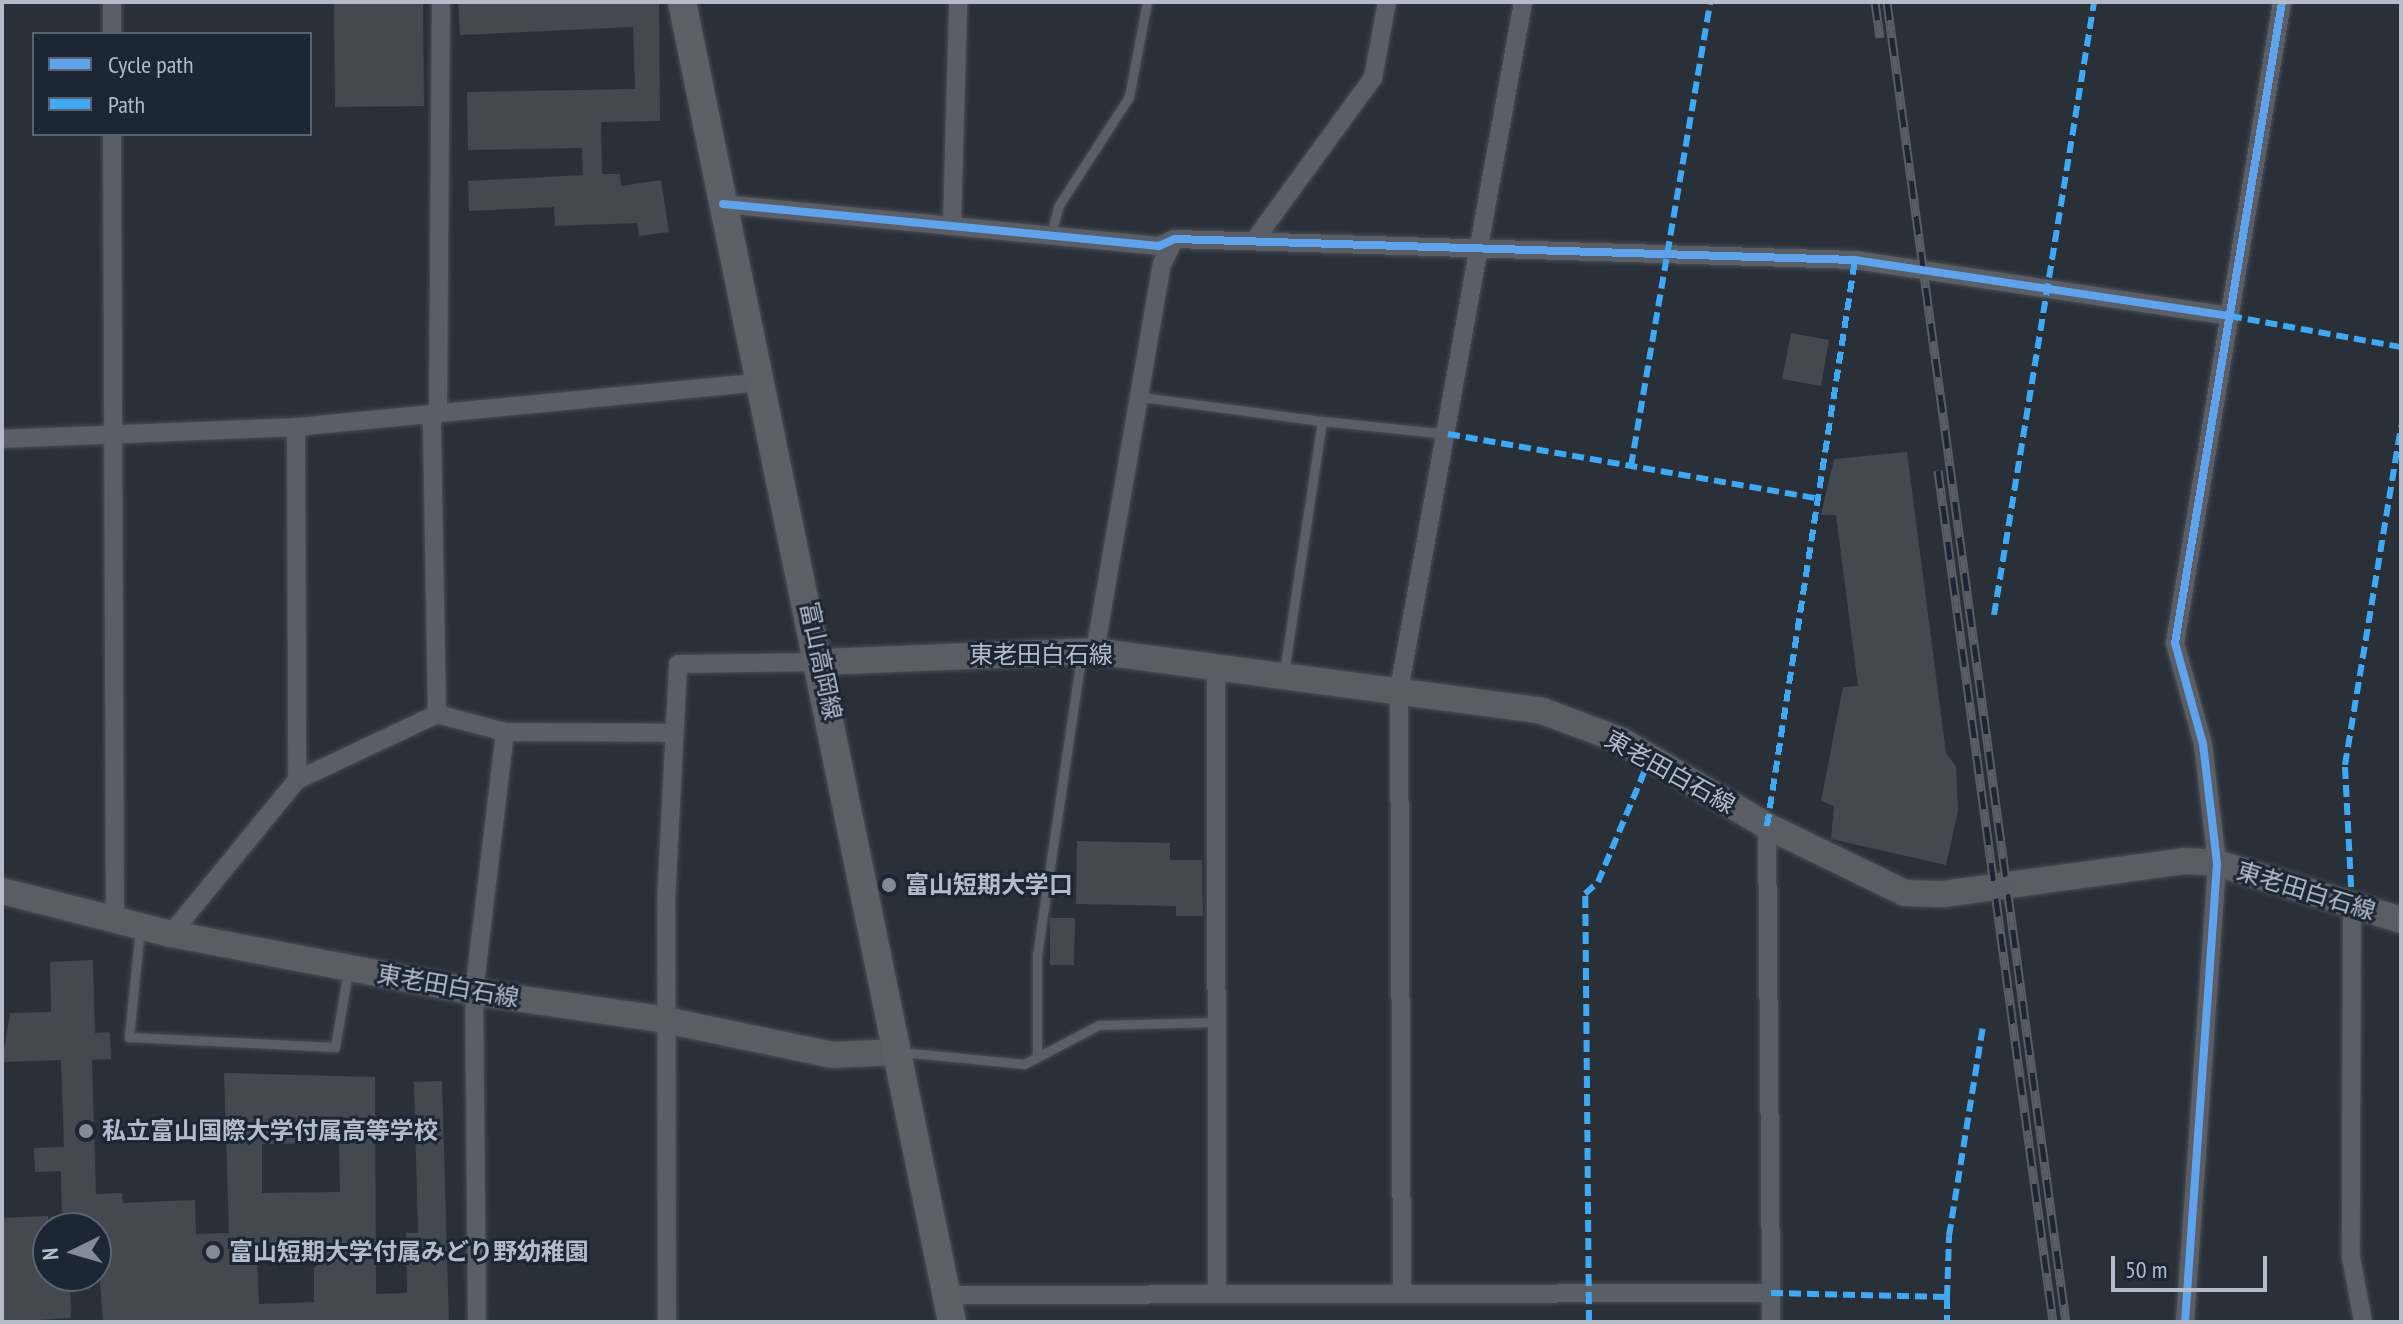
<!DOCTYPE html>
<html>
<head>
<meta charset="utf-8">
<style>
	body { margin:0 }
	#map { position:relative; width:2403px; height:1324px; overflow:hidden; background:#2a3038; font-family:"PT Sans Narrow","Noto Sans JP",sans-serif }
	div>[style] { position:absolute }
	[style*='--x'] { left:calc(var(--x)*1px); top:calc(var(--y)*1px); width:calc(var(--w)*1px); rotate:calc(var(--a)*1deg) }
	.building>* { inset:0; background:#444950 }
	.roads { filter:drop-shadow(0 0 2px #484c53) drop-shadow(0 0 2px #484c53) }
	.lane>* { height:9px; margin:-4.5px; padding:0 4.5px; transform-origin:4.5px; border-radius:4.5px; background:#5a5e66 }
	.street>* { height:18px; margin:-9px; padding:0 9px; transform-origin:9px; border-radius:9px; background:#5a5e66 }
	.secondary>* { height:26px; margin:-13px; padding:0 13px; transform-origin:13px; border-radius:13px; background:#595d64 }
	.primary>* { height:28px; margin:-14px; padding:0 14px; transform-origin:14px; border-radius:14px; background:#5c6168 }
	.rail>* { height:9px; margin-top:-4.5px; transform-origin:0; background:repeating-linear-gradient(90deg,#1d2633 0 18px,#595d64 0 36px); box-sizing:border-box; border-block:2px solid #595d64 }
	.quiet>* { height:6px; margin-top:-3px; transform-origin:0; background:repeating-linear-gradient(90deg,#3fa9f5 0 12px,transparent 0 18px) }
	.cycleway>* { height:8px; margin:-4px; padding:0 4px; transform-origin:4px; border-radius:4px; background:#60a3ed }
	.dots>* { width:22px; height:22px; translate:-50% -50%; box-sizing:border-box; border:4px solid #1d2633; border-radius:50% }
	span { translate:-50% -50%; white-space:nowrap; text-align:center; line-height:1.15; -webkit-text-stroke:6px #1d2633; paint-order:stroke }
	.street-label { font-size:24px; color:#b4bcc9 }
	.poi-label { font-size:24px; color:#b4bcc9; font-weight:700 }
	.left { translate:0 -50%; text-align:left }
	.frame { position:absolute; inset:0; border:4px solid #b4bcc9; pointer-events:none }
	.legend { position:absolute; left:32px; top:32px; width:280px; height:104px; box-sizing:border-box; background:#1d2633; border:2px solid #59626f; margin:0; padding:10px 14px; list-style:none; font-size:24px; color:#b4bcc9 }
	.legend li { display:flex; align-items:center; gap:16px; height:40px }
	.legend b { width:40px; border:2px solid #59626f }
	.north { position:absolute; left:32px; top:1212px; width:80px; height:80px; box-sizing:border-box; background:#1d2633; border:2px solid #59626f; border-radius:50%; rotate:265deg; font-size:22px; font-weight:700; line-height:32px; text-align:center; color:#b4bcc9 }
	.north::after { content:''; display:block; margin:auto; width:28px; height:36px; background:#848b96; clip-path:polygon(50% 0,100% 100%,50% 72%,0 100%) }
	.scale { position:absolute; left:2111px; top:1256px; width:156px; height:36px; box-sizing:border-box; border:4px solid #b4bcc9; border-top:0; padding-left:10px; font-size:24px; line-height:28px; white-space:nowrap; color:#b4bcc9; -webkit-text-stroke:6px #1d2633; paint-order:stroke }
</style>
</head>
<body>
<div id="map">
	<div class="building">
		<div style="clip-path:polygon(334px 2px,423px 2px,424px 106px,335px 107px)"></div>
		<div style="clip-path:polygon(458px 2px,659px 2px,660px 121px,601px 122px,602px 174px,620px 174px,621px 186px,661px 180px,669px 232px,639px 236px,637px 223px,555px 226px,554px 207px,469px 211px,468px 181px,583px 175px,582px 148px,468px 150px,467px 92px,635px 89px,633px 27px,460px 35px)"></div>
		<div style="clip-path:polygon(1791px 333px,1829px 340px,1821px 386px,1782px 379px)"></div>
		<div style="clip-path:polygon(1907px 452px,1946px 753px,1956px 766px,1958px 811px,1946px 865px,1831px 839px,1834px 806px,1821px 801px,1843px 687px,1858px 686px,1836px 515px,1821px 515px,1834px 459px)"></div>
		<div style="clip-path:polygon(1077px 841px,1170px 843px,1170px 860px,1202px 860px,1203px 916px,1176px 916px,1176px 906px,1076px 904px)"></div>
		<div style="clip-path:polygon(1050px 918px,1075px 918px,1074px 965px,1050px 965px)"></div>
		<div style="clip-path:polygon(evenodd,93px 960px,95px 1033px,110px 1032px,111px 1059px,92px 1060px,96px 1194px,122px 1193px,123px 1203px,195px 1200px,196px 1234px,229px 1233px,224px 1073px,375px 1077px,376px 1294px,407px 1293px,406px 1233px,418px 1233px,414px 1082px,442px 1081px,449px 1322px,103px 1322px,96px 1228px,62px 1228px,61px 1171px,35px 1172px,34px 1148px,64px 1147px,61px 1060px,2px 1062px,10px 1013px,51px 1012px,50px 962px,93px 960px,339px 1143px,340px 1192px,262px 1193px,262px 1144px,339px 1143px,93px 960px,314px 1259px,314px 1302px,259px 1304px,257px 1261px,314px 1259px)"></div>
		<div style="clip-path:polygon(48px 1216px,48px 1276px,70px 1276px,71px 1318px,4px 1322px,2px 1218px)"></div>
	</div>
	<div class="roads">
		<div class="lane">
			<div style="--x:1051;--y:234;--w:30;--a:-75"></div>
			<div style="--x:1059;--y:205;--w:129;--a:-57.1"></div>
			<div style="--x:1129;--y:97;--w:97;--a:-79.3"></div>
			<div style="--x:1141;--y:397;--w:183;--a:7.6"></div>
			<div style="--x:1284;--y:672;--w:254;--a:-81.4"></div>
			<div style="--x:1322;--y:421;--w:127;--a:5.9"></div>
			<div style="--x:140;--y:928;--w:110;--a:95.8"></div>
			<div style="--x:129;--y:1037;--w:206;--a:2.8"></div>
			<div style="--x:335;--y:1047;--w:77;--a:-80.3"></div>
			<div style="--x:901;--y:1052;--w:124;--a:5.6"></div>
			<div style="--x:1024;--y:1064;--w:85;--a:-27.5"></div>
			<div style="--x:1099;--y:1025;--w:117;--a:-1.5"></div>
			<div style="--x:1037;--y:1057;--w:102;--a:-90"></div>
			<div style="--x:1037;--y:955;--w:302;--a:-81.6"></div>
		</div>
		<div class="street">
			<div style="--x:112;--y:2;--w:32;--a:90"></div>
			<div style="--x:112;--y:134;--w:786;--a:89.78"></div>
			<div style="--x:723;--y:204;--w:438;--a:5.5"></div>
			<div style="--x:1159;--y:246;--w:17;--a:-24"></div>
			<div style="--x:1175;--y:239;--w:680;--a:1.77"></div>
			<div style="--x:1855;--y:260;--w:379;--a:8.5"></div>
			<div style="--x:952;--y:223;--w:221;--a:-88.4"></div>
			<div style="--x:1254;--y:241;--w:202;--a:-53.9"></div>
			<div style="--x:1373;--y:78;--w:77;--a:-79.6"></div>
			<div style="--x:438;--y:414;--w:412;--a:-89.6"></div>
			<div style="--x:296;--y:427;--w:353;--a:89.8"></div>
			<div style="--x:2;--y:439;--w:294;--a:-2.3"></div>
			<div style="--x:296;--y:427;--w:467;--a:-5.5"></div>
			<div style="--x:1095;--y:651;--w:393;--a:-80.2"></div>
			<div style="--x:1162;--y:264;--w:28;--a:-63"></div>
			<div style="--x:1216;--y:667;--w:627;--a:89.91"></div>
			<div style="--x:437;--y:714;--w:70;--a:14.8"></div>
			<div style="--x:505;--y:732;--w:167;--a:0.3"></div>
			<div style="--x:1767;--y:826;--w:496;--a:89.5"></div>
			<div style="--x:2352;--y:905;--w:352;--a:90.2"></div>
			<div style="--x:2351;--y:1257;--w:66;--a:79.5"></div>
			<div style="--x:171;--y:934;--w:199;--a:-50.7"></div>
			<div style="--x:297;--y:780;--w:155;--a:-25.2"></div>
			<div style="--x:437;--y:714;--w:299;--a:-91"></div>
			<div style="--x:1402;--y:1293;--w:603;--a:-90.29"></div>
			<div style="--x:1399;--y:690;--w:699;--a:-79.78"></div>
			<div style="--x:947;--y:1295;--w:824;--a:-0.14"></div>
			<div style="--x:477;--y:1322;--w:330;--a:-90.5"></div>
			<div style="--x:474;--y:992;--w:262;--a:-83.2"></div>
			<div style="--x:667;--y:1322;--w:419;--a:-90.1"></div>
			<div style="--x:666;--y:903;--w:239;--a:-87.1"></div>
			<div style="--x:678;--y:664;--w:144;--a:-0.8"></div>
			<div style="--x:2185;--y:1322;--w:460;--a:-86"></div>
			<div style="--x:2217;--y:863;--w:120;--a:-96.7"></div>
			<div style="--x:2203;--y:744;--w:105;--a:-105.5"></div>
			<div style="--x:2175;--y:643;--w:650;--a:-80.52"></div>
		</div>
		<div class="secondary">
			<div style="--x:822;--y:662;--w:273;--a:-2.3"></div>
			<div style="--x:1095;--y:651;--w:451;--a:7.6"></div>
			<div style="--x:1542;--y:711;--w:83;--a:20.4"></div>
			<div style="--x:1620;--y:740;--w:170;--a:30.3"></div>
			<div style="--x:1767;--y:826;--w:153;--a:25.9"></div>
			<div style="--x:1905;--y:893;--w:38;--a:2"></div>
			<div style="--x:1943;--y:894;--w:243;--a:-7.8"></div>
			<div style="--x:2184;--y:861;--w:33;--a:3"></div>
			<div style="--x:2217;--y:863;--w:193;--a:17.2"></div>
			<div style="--x:2;--y:891;--w:174;--a:14.3"></div>
			<div style="--x:171;--y:934;--w:309;--a:10.8"></div>
			<div style="--x:474;--y:992;--w:193;--a:8.3"></div>
			<div style="--x:665;--y:1020;--w:171;--a:11.8"></div>
			<div style="--x:832;--y:1055;--w:65;--a:-2.6"></div>
		</div>
		<div class="primary">
			<div style="--x:682;--y:2;--w:1347;--a:78.44"></div>
		</div>
	</div>
	<div class="rail">
		<div style="--x:1875;--y:2;--w:36;--a:82"></div>
		<div style="--x:1887;--y:2;--w:1332;--a:82.28"></div>
		<div style="--x:1938;--y:470;--w:860;--a:82.31"></div>
	</div>
	<div class="quiet">
		<div style="--x:2230;--y:316;--w:174;--a:10.3"></div>
		<div style="--x:1448;--y:434;--w:373;--a:9.9"></div>
		<div style="--x:1631;--y:466;--w:471;--a:-80.3"></div>
		<div style="--x:1994;--y:615;--w:621;--a:-80.73"></div>
		<div style="--x:1767;--y:826;--w:573;--a:-81.16"></div>
		<div style="--x:2352;--y:905;--w:140;--a:-92.9"></div>
		<div style="--x:2345;--y:765;--w:344;--a:-80.6"></div>
		<div style="--x:1771;--y:1293;--w:176;--a:1.3"></div>
		<div style="--x:1947;--y:1297;--w:25;--a:90"></div>
		<div style="--x:1947;--y:1297;--w:61;--a:-88.1"></div>
		<div style="--x:1949;--y:1236;--w:214;--a:-80.8"></div>
		<div style="--x:1589;--y:1322;--w:428;--a:-90.5"></div>
		<div style="--x:1585;--y:894;--w:18;--a:-43"></div>
		<div style="--x:1598;--y:882;--w:134;--a:-67.2"></div>
	</div>
	<div class="cycleway">
		<div style="--x:723;--y:204;--w:438;--a:5.5"></div>
		<div style="--x:1159;--y:246;--w:17;--a:-24"></div>
		<div style="--x:1175;--y:239;--w:680;--a:1.77"></div>
		<div style="--x:1855;--y:260;--w:379;--a:8.5"></div>
		<div style="--x:2185;--y:1322;--w:460;--a:-86"></div>
		<div style="--x:2217;--y:863;--w:120;--a:-96.7"></div>
		<div style="--x:2203;--y:744;--w:105;--a:-105.5"></div>
		<div style="--x:2175;--y:643;--w:650;--a:-80.52"></div>
	</div>
	<div class="dots">
		<div style="left:889px;top:885px;background:#848b96"></div>
		<div style="left:86px;top:1131px;background:#848b96"></div>
		<div style="left:213px;top:1252px;background:#848b96"></div>
	</div>
	<div class="street-label">
		<span style="left:1041px;top:655px">東老田白石線</span>
		<span style="left:821px;top:661px;rotate:78deg">富山高岡線</span>
		<span style="left:1670px;top:772px;rotate:29deg">東老田白石線</span>
		<span style="left:2306px;top:891px;rotate:17deg">東老田白石線</span>
		<span style="left:448px;top:986px;rotate:10deg">東老田白石線</span>
	</div>
	<div class="poi-label">
		<span class="left" style="left:905px;top:885px">富山短期大学口</span>
		<span class="left" style="left:102px;top:1131px">私立富山国際大学付属高等学校</span>
		<span class="left" style="left:229px;top:1252px">富山短期大学付属みどり野幼稚園</span>
	</div>
	<div class="frame"></div>
	<ul class="legend">
	<li><b style="height:10px;background:#60a3ed"></b>Cycle path</li>
	<li><b style="height:10px;background:#3fa9f5"></b>Path</li>
	</ul>
	<div class="north">N</div>
	<div class="scale">50 m</div>
</div>
</body>
</html>
